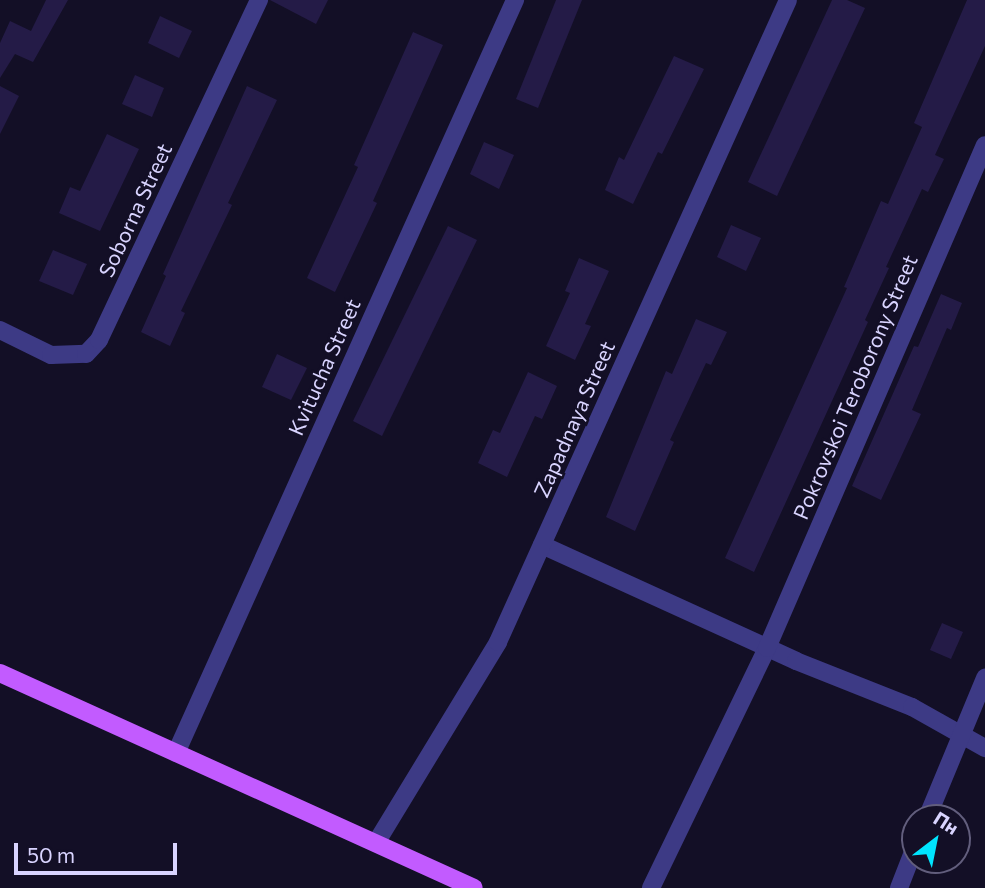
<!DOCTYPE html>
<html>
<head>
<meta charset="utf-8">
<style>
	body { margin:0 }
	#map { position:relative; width:985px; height:888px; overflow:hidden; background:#130f26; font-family:Commissioner,sans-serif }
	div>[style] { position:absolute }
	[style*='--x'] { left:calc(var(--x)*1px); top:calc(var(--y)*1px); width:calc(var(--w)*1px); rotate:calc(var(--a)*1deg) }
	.building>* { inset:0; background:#241b47 }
	.minor>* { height:18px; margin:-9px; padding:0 9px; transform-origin:9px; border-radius:9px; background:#3d3a85 }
	.major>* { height:18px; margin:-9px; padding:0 9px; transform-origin:9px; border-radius:9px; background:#c25bff }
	span { translate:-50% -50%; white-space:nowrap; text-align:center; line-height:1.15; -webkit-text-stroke:5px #130f26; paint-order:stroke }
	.street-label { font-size:21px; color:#d9d4ff }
	.north { position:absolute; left:901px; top:804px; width:70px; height:70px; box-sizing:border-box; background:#130f26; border:2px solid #625e7d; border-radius:50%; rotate:32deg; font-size:19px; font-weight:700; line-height:28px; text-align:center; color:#d9d4ff }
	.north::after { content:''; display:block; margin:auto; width:24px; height:32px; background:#00e5ff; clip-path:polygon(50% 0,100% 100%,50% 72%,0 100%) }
	.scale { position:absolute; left:14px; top:843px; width:163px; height:32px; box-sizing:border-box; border:4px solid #d9d4ff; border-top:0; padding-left:9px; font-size:21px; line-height:24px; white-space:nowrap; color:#d9d4ff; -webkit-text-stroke:5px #130f26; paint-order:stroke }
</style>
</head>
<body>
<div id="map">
	<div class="building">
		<div style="clip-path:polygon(46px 0,68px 0,33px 62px,15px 54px,0 78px,0 43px,10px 21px,31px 31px)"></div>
		<div style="clip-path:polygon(270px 0,328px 0,316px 24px)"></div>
		<div style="clip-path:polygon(556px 0,582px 0,538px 108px,516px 99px)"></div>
		<div style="clip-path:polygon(832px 0,847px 0,865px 8px,777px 196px,748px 182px)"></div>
		<div style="clip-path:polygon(967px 0,985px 0,985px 46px,935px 155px,944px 159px,928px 192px,922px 189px,886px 267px,889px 268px,865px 320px,868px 322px,754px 572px,725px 558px,847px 288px,844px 287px,881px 201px,888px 204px,922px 127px,914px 123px)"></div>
		<div style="clip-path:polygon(160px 16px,192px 31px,179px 58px,148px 43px)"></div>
		<div style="clip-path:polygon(413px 32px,443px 45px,373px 201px,377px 203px,335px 292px,307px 278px,358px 167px,354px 165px)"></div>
		<div style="clip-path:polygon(674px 56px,704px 69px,662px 154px,658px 152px,633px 204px,605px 190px,619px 157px,624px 160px)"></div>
		<div style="clip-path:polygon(135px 75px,164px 88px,152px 117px,122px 104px)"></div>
		<div style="clip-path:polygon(0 86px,19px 96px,0 134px)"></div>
		<div style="clip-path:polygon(247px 86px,277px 100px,228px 203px,232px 205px,181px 311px,185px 313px,170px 346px,141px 332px,166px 276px,163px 274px)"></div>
		<div style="clip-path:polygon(107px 134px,139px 149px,100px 231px,59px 213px,70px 187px,80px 191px)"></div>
		<div style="clip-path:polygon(484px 142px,514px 155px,499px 189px,470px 174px)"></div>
		<div style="clip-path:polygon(731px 225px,761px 238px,746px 271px,717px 257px)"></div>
		<div style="clip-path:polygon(448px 226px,477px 240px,382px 436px,353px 421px)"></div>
		<div style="clip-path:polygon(53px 250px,87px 264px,73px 295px,39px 281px)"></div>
		<div style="clip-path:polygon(579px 258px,609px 271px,585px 324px,591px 326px,575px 360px,546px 346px,570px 293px,565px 291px)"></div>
		<div style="clip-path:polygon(941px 294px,962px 303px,951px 330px,947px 328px,912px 410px,921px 414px,881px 500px,852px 486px,914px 346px,918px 347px)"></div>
		<div style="clip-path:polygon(696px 319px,727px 332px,711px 365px,706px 363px,670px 440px,674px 442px,635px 531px,606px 517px,666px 371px,672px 374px)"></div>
		<div style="clip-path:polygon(277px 354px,307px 368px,291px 400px,262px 387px)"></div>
		<div style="clip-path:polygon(528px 372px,557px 386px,542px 419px,535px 416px,507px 477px,478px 463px,493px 430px,500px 433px)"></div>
		<div style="clip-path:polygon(942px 623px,963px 632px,951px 659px,930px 650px)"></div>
	</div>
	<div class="minor">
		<div style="--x:0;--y:330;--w:57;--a:26.1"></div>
		<div style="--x:51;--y:355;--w:35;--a:-2"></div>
		<div style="--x:86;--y:354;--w:19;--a:-47"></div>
		<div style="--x:99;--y:340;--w:376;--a:-64.8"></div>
		<div style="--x:542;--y:545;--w:279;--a:24.5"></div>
		<div style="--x:796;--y:661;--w:125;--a:21.6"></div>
		<div style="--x:912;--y:707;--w:84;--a:29.3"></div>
		<div style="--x:176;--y:753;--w:826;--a:-65.76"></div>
		<div style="--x:927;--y:818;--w:152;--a:-67.5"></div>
		<div style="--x:376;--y:843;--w:235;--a:-58.7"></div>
		<div style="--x:498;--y:642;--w:704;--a:-65.69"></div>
		<div style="--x:651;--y:888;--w:267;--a:-64.2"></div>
		<div style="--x:767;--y:648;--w:548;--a:-66.57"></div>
		<div style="--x:899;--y:888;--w:44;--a:-68.7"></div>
	</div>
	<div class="major">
		<div style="--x:0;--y:673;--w:520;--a:24.4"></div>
	</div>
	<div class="street-label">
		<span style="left:135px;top:210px;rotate:-65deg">Soborna Street</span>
		<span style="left:324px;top:367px;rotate:-66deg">Kvіtucha Street</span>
		<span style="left:855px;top:387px;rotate:-67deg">Pokrovskoi Teroborony Street</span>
		<span style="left:574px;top:419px;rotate:-66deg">Zapadnaya Street</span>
	</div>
	<div class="north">Пн</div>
	<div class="scale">50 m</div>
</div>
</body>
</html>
